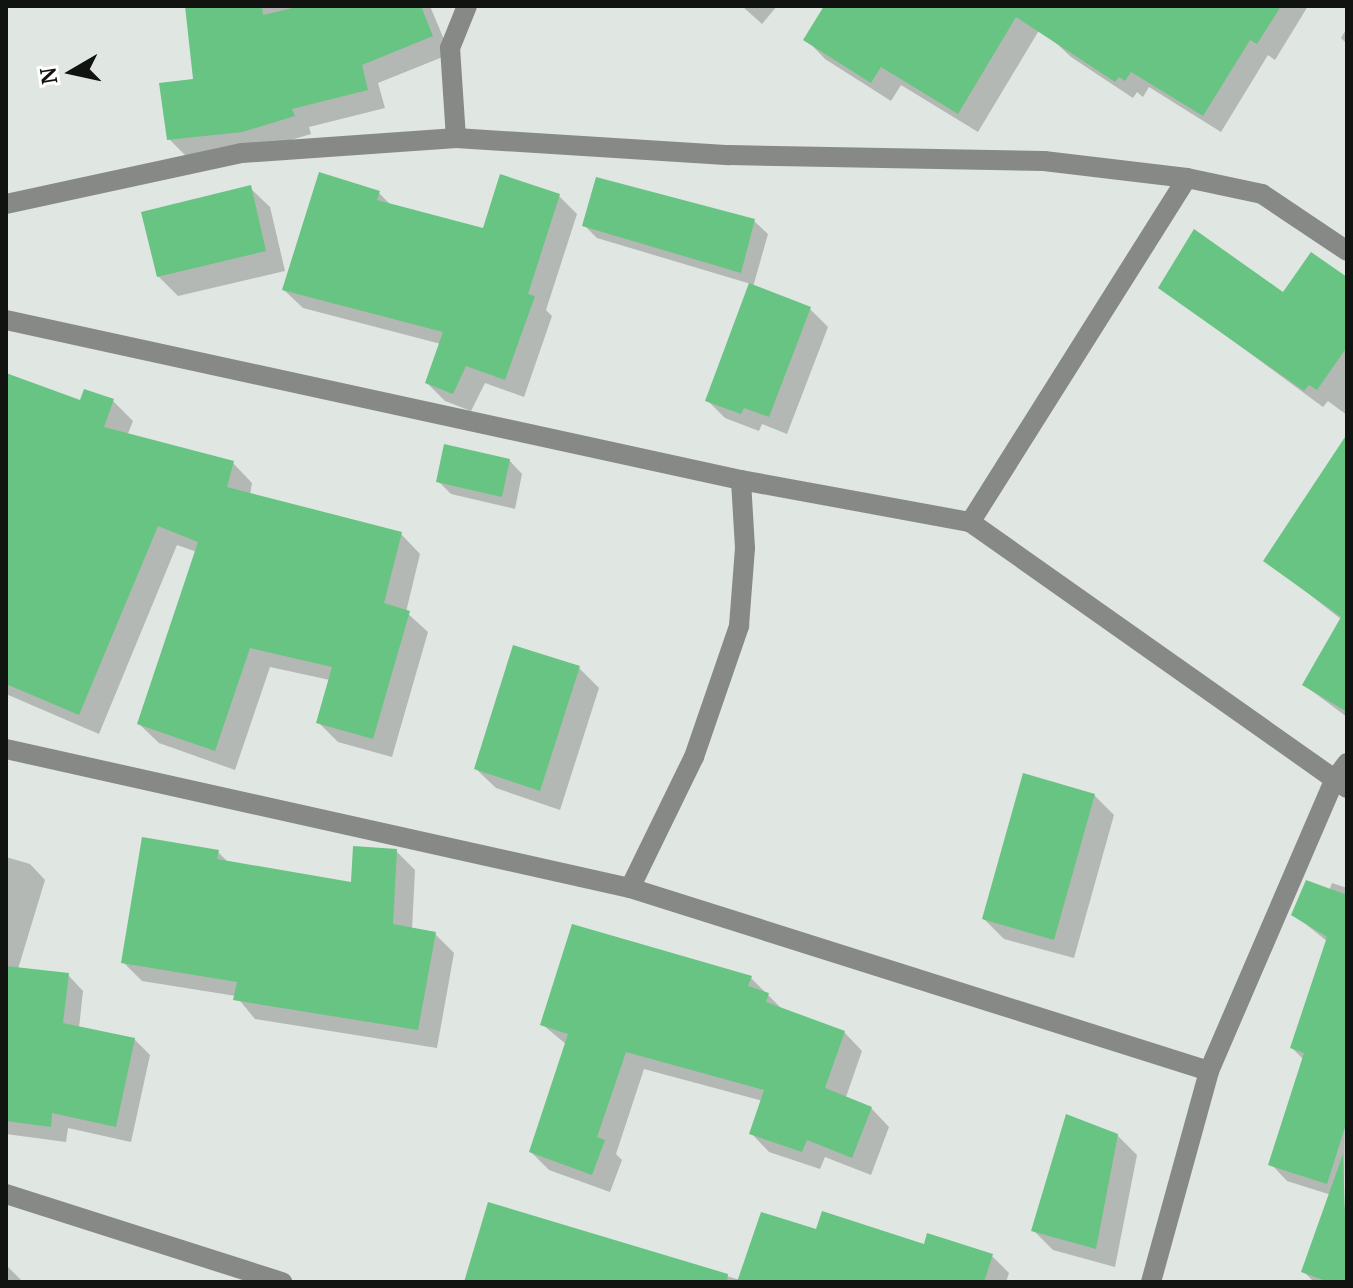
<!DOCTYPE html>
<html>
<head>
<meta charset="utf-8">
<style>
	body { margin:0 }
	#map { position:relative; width:1353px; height:1288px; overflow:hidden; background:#e0e6e1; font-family:"PT Serif",serif }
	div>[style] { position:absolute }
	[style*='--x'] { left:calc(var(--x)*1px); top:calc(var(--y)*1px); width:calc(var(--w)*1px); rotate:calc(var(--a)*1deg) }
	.shadow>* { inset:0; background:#0003 }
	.building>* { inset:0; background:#68c482 }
	.minor>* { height:20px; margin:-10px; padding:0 10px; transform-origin:10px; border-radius:10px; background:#878987 }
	span { translate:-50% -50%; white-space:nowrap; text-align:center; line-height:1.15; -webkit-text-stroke:8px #fff; paint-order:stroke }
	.frame { position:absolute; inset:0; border:8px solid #111311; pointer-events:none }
	.north { position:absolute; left:32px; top:32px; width:80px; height:80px; -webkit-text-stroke:6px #fff; paint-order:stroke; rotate:261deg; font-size:22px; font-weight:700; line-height:32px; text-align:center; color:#111311 }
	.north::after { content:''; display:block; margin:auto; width:28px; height:36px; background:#111311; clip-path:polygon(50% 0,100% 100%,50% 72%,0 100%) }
</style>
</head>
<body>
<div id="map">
	<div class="shadow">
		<div style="clip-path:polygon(187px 6px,430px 6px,450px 54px,378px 83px,385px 108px,309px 127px,311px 134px,261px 149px,187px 157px,169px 139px,195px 80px)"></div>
		<div style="clip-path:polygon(742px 6px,777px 6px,762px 24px)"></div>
		<div style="clip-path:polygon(827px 6px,1036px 6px,1047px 17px,978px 132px,901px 85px,891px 101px,825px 59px,806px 39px)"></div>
		<div style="clip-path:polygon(1075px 6px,1308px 6px,1275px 60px,1268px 55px,1221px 132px,1149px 87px,1143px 97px,1137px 92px,1133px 98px,1071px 57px,1053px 40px)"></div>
		<div style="clip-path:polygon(1347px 28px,1347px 44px,1341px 38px)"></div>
		<div style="clip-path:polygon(250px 188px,270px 207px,285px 271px,178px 296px,158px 276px)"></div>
		<div style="clip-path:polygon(379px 193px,392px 206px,484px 230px,559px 196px,577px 214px,546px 310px,552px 316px,524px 397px,485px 383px,471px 411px,445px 401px,427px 383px,441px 344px,303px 308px,284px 290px)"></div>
		<div style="clip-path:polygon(754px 221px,768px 234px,753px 287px,810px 309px,828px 327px,787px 434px,762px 424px,759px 431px,725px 418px,707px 400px,751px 284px,597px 238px,584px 225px)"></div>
		<div style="clip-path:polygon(1347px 279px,1347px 415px,1328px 401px,1323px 407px,1161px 288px,1284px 295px)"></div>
		<div style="clip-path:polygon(6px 385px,82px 402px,113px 401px,133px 421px,127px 436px,233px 463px,252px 483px,250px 495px,401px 534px,420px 554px,406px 612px,428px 632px,392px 757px,338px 742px,318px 722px,330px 680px,270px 667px,235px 770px,159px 743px,139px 724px,197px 552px,177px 545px,99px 734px,6px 694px)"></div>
		<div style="clip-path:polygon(1347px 438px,1347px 717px,1304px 685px,1342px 620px,1266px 560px)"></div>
		<div style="clip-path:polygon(509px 460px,522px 474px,515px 509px,451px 494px,438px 481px)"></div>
		<div style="clip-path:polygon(579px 668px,599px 688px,560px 810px,496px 788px,476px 769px)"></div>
		<div style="clip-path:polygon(1094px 795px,1114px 815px,1074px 958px,1004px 939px,984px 919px)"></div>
		<div style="clip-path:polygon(396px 851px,415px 870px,412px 930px,435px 934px,454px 953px,437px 1048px,255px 1019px,236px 996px,142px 981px,123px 962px,218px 852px,229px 863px,353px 884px)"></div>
		<div style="clip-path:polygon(6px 857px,30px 864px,45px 880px,18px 969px,68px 975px,83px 991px,79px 1028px,134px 1039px,150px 1055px,131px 1142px,68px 1128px,66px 1142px,6px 1134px)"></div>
		<div style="clip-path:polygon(1332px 883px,1347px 888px,1344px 1199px,1287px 1181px,1271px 1164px,1304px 1060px,1292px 1048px,1328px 942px,1293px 914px,1329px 891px)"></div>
		<div style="clip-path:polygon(751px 978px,784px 1011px,844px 1032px,862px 1051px,846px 1097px,871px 1108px,889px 1127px,871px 1175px,825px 1157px,820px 1169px,769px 1152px,751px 1133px,763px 1101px,644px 1069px,616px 1154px,622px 1160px,610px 1192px,549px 1170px,531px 1152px,567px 1045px,543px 1025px)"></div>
		<div style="clip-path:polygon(1117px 1135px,1137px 1155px,1115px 1267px,1053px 1250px,1033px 1230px)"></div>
		<div style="clip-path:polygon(1329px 1201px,1347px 1208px,1347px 1282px,1314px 1282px,1303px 1271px)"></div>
		<div style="clip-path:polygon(489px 1205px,740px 1280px,817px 1232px,992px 1256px,1009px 1273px,1006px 1282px,466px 1282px)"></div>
		<div style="clip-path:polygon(6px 1265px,21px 1280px,20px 1282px,6px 1282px)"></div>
	</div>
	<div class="building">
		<div style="clip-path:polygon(185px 6px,262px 6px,263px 15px,301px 6px,421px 6px,433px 36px,362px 65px,368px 90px,292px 109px,295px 116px,242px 132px,167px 140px,159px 83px,193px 79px)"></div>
		<div style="clip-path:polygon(824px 6px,1281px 6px,1257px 44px,1250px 40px,1203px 116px,1131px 72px,1125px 81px,1119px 77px,1115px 82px,1016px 17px,958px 114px,881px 67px,871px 83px,803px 40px)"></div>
		<div style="clip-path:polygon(319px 172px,380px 191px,377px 200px,483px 228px,500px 174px,560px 194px,528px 294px,535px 296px,505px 380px,466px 366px,453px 394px,425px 383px,443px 332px,282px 290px)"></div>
		<div style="clip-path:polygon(596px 177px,755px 219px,741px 273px,582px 226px)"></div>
		<div style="clip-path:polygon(251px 185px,266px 251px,157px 277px,141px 212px)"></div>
		<div style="clip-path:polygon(1194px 229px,1283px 292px,1311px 252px,1347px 277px,1347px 347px,1317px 390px,1309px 385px,1304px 391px,1158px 288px)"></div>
		<div style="clip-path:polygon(749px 283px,811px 307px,769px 417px,744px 408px,741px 414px,705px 401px)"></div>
		<div style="clip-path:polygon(6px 373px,80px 400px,84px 389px,114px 399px,104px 427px,234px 461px,227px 487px,402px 532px,384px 603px,410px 611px,373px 739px,316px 723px,332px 667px,250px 648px,215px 751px,137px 724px,198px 542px,158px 526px,79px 715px,6px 684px)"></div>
		<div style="clip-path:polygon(1347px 434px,1347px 712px,1302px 685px,1341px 617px,1263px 561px)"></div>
		<div style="clip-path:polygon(444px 444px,510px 459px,502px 497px,436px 482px)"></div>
		<div style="clip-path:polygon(513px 645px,580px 666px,540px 791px,474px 769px)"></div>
		<div style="clip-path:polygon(1023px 773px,1095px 794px,1054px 940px,982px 919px)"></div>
		<div style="clip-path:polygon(142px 837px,219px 850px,217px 859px,351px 882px,353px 846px,397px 849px,393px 924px,436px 932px,418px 1030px,233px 1000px,237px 982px,121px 963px)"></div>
		<div style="clip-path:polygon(1306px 880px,1347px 895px,1347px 1121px,1327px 1184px,1268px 1165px,1304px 1053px,1290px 1048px,1327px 937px,1291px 915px)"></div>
		<div style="clip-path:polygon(572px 924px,752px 976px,748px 986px,769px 993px,766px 1002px,845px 1031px,825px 1088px,872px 1107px,852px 1158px,807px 1140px,802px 1152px,749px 1134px,764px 1090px,626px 1052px,597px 1137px,605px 1140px,592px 1175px,529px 1152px,568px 1034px,540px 1025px)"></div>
		<div style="clip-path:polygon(6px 966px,69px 973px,63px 1023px,135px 1038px,116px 1127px,52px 1113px,51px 1127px,6px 1121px)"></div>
		<div style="clip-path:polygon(1066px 1114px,1118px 1134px,1096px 1249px,1031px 1231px)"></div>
		<div style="clip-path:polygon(1343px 1154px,1347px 1282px,1329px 1282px,1301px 1272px)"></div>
		<div style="clip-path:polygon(488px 1202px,728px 1274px,727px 1282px,464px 1282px)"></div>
		<div style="clip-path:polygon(822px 1211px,924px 1244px,927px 1233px,993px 1254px,984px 1282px,737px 1282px,761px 1212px,816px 1229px)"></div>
	</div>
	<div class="minor">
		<div style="--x:456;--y:138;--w:90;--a:-93.8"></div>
		<div style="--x:450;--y:48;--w:45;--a:-68"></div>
		<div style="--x:1187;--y:178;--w:407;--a:122.2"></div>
		<div style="--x:970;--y:522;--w:461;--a:35.2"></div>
		<div style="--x:6;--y:204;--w:241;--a:-12.2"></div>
		<div style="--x:242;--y:153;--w:215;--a:-4"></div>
		<div style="--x:456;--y:138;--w:274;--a:3.6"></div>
		<div style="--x:729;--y:155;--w:315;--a:1.1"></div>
		<div style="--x:1044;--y:161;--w:144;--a:6.8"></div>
		<div style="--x:1187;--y:178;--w:77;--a:12"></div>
		<div style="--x:1262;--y:194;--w:102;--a:33.8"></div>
		<div style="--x:6;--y:320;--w:752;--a:12.28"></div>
		<div style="--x:741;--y:480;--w:233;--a:10.4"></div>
		<div style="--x:6;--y:749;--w:639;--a:12.56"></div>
		<div style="--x:630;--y:888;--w:146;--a:-64"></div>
		<div style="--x:694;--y:757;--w:139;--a:-71"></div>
		<div style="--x:739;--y:626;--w:78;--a:-85.6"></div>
		<div style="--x:745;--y:548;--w:68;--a:-93.4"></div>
		<div style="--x:630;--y:888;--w:607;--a:17.54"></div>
		<div style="--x:6;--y:1194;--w:290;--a:17.7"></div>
		<div style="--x:1151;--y:1282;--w:219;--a:-74.6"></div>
		<div style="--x:1209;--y:1071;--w:318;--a:-66.7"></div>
		<div style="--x:1335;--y:779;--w:20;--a:-53"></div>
	</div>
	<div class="frame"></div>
	<div class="north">N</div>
</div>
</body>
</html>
